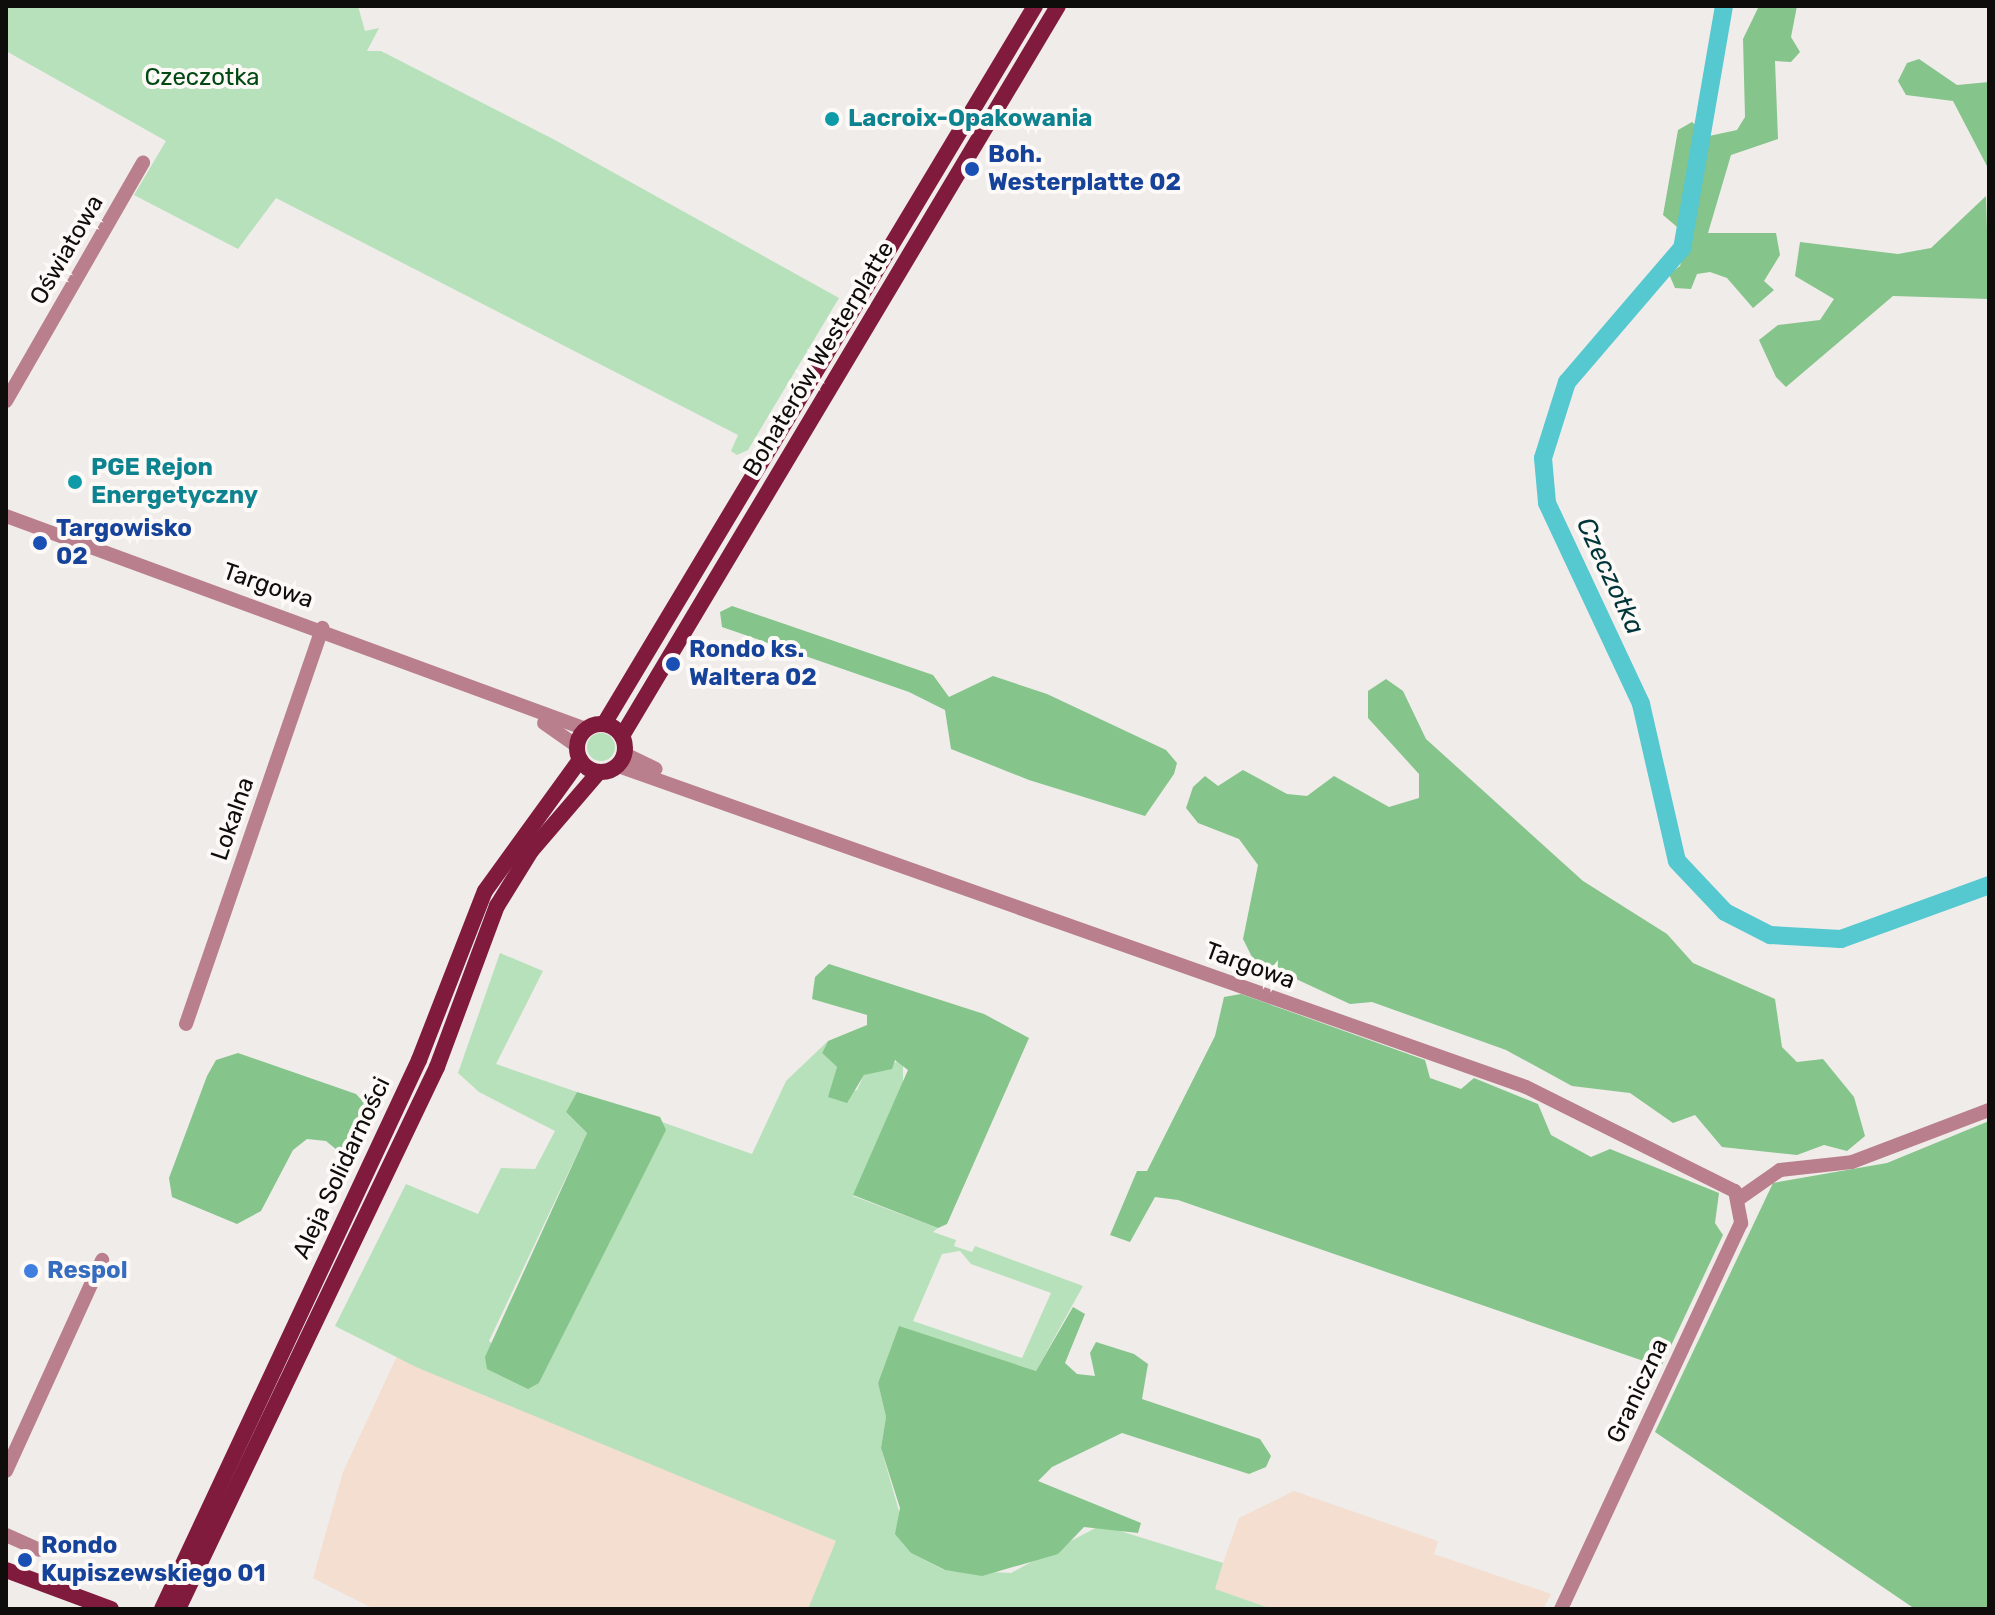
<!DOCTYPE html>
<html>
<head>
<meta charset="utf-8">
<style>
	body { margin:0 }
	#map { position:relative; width:1995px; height:1615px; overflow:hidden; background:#f0ecea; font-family:Rubik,sans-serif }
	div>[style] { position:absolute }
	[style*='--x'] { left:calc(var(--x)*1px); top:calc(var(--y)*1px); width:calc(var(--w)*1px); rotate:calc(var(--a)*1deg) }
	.industrial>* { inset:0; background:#f3ded0 }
	.green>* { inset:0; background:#b7e1ba }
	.round { border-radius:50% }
	.forest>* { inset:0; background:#85c48b }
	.river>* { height:18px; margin:-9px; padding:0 9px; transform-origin:9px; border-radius:9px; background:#55c8d0 }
	.minor>* { height:14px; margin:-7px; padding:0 7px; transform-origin:7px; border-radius:7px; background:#b97f8c }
	.major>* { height:16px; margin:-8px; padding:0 8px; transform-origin:8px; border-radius:8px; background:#811b3e }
	.major>.ring { margin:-8px; padding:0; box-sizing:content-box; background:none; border:16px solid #811b3e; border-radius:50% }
	.dots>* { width:22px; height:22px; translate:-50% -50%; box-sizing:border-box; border:4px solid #fdf9f7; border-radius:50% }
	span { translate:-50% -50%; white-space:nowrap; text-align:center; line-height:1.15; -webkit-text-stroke:8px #fdf9f7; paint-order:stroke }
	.park-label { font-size:24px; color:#004913 }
	.culture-label { font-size:24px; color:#0d838f; font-weight:700 }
	.left { translate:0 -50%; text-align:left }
	.transit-label { font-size:24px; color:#164399; font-weight:700 }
	.street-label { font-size:24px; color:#0e0d0c }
	.shop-label { font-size:24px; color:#366cbe; font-weight:700 }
	.water-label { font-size:26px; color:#00363a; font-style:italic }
	.frame { position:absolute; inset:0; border:8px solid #0e0d0c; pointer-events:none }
</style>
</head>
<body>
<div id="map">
	<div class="industrial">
		<div style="clip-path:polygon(398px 1354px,920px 1577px,907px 1609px,374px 1609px,313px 1578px,343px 1472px)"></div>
		<div style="clip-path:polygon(1294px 1491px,1438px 1541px,1434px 1554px,1551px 1594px,1543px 1609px,1272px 1609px,1214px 1589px,1239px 1518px)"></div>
	</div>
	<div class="green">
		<div style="clip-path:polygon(6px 6px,358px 6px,365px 31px,379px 28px,367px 51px,381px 51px,555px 140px,839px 298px,748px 450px,737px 455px,731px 451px,738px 435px,276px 198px,238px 249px,134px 195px,166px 141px,6px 51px)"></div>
		<div class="round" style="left:587px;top:733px;width:28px;height:28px"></div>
		<div style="clip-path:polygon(evenodd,500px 953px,543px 971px,496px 1064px,577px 1092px,566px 1112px,587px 1133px,489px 1341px,539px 1383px,665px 1130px,662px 1122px,752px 1154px,786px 1081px,828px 1041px,822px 1053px,837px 1067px,829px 1097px,857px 1090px,864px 1075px,903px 1059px,903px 1094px,853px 1196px,938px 1228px,933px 1232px,956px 1240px,954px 1246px,972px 1252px,975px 1246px,1083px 1286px,1036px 1371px,899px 1327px,878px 1383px,886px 1417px,881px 1448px,911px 1553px,944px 1570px,1011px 1573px,1101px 1525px,1223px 1563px,1215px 1589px,1272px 1609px,808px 1609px,836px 1541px,416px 1367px,335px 1326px,406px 1184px,478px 1214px,501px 1168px,535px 1169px,555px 1131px,479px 1092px,458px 1073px,500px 953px,960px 1251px,971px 1264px,1051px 1293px,1022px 1358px,913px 1321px,942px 1254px,960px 1251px)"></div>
	</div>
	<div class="forest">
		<div style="clip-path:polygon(1759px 6px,1797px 6px,1791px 37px,1800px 52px,1791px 62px,1775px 61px,1778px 139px,1731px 155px,1708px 233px,1776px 233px,1780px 255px,1764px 281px,1774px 290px,1753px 308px,1727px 278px,1710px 272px,1697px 274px,1691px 289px,1675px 288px,1669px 274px,1680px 266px,1689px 237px,1663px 215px,1678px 130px,1692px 122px,1709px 136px,1737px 130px,1745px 117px,1743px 39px)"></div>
		<div style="clip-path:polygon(1919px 59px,1957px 85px,1989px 82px,1989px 170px,1953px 101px,1906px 95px,1898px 81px,1907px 63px)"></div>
		<div style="clip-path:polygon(1986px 196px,1989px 299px,1893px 296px,1786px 387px,1776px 377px,1759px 340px,1778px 325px,1820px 320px,1834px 299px,1795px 276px,1800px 242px,1898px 254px,1931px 248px)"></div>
		<div style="clip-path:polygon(732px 606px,933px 675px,949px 697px,993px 676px,1047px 694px,1166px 750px,1177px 763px,1174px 774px,1145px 816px,1029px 780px,951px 749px,945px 710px,909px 692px,722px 627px,720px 612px)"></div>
		<div style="clip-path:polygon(1386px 679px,1403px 691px,1426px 739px,1583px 881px,1667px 934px,1693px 963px,1775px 999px,1782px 1047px,1797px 1062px,1823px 1059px,1854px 1097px,1865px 1136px,1847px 1151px,1824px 1145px,1797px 1155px,1722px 1147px,1695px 1115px,1673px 1123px,1630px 1093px,1572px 1086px,1506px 1050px,1372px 1002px,1350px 1004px,1253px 959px,1243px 939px,1258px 865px,1239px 839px,1198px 823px,1186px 808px,1193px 787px,1205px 776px,1218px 786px,1243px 770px,1287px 794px,1307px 796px,1334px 776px,1389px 807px,1419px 798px,1419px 774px,1368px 718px,1368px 691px)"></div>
		<div style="clip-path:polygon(829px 964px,984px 1014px,1029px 1038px,947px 1224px,938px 1228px,853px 1195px,908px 1070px,895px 1060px,892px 1069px,864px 1075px,847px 1103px,828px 1097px,837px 1067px,822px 1053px,828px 1041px,867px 1025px,867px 1015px,812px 999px,815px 977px)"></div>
		<div style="clip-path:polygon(1241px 994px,1425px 1060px,1430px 1078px,1461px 1089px,1474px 1078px,1538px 1104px,1551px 1135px,1591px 1157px,1610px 1149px,1719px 1193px,1715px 1223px,1723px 1235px,1661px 1367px,1178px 1200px,1155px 1197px,1130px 1242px,1110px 1235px,1137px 1171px,1147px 1171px,1215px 1036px,1224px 997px)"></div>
		<div style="clip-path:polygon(238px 1053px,356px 1094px,369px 1108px,348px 1159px,326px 1141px,307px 1139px,293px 1150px,261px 1211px,237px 1224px,172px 1197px,169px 1178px,207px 1076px,216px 1060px)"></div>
		<div style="clip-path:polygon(577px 1092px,660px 1117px,666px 1130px,539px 1383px,528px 1389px,487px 1369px,485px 1357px,587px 1133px,566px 1112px)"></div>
		<div style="clip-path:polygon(1989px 1121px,1989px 1609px,1915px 1609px,1655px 1432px,1773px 1183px,1887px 1163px)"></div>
		<div style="clip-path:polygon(1073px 1307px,1085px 1314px,1065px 1363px,1077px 1374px,1095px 1376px,1090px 1353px,1096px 1342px,1134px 1354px,1148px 1364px,1142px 1399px,1260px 1439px,1271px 1456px,1266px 1467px,1249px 1474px,1122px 1433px,1052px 1467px,1038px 1481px,1141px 1523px,1138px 1533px,1084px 1527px,1058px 1554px,982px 1576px,945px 1570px,911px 1553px,895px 1534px,900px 1508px,881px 1448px,886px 1417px,878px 1383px,899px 1326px,1036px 1371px)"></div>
	</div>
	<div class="river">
		<div style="--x:1724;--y:6;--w:246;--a:99.8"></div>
		<div style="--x:1682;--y:248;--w:177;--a:130.6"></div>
		<div style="--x:1567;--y:382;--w:80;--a:107.5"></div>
		<div style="--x:1543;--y:458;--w:45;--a:84.9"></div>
		<div style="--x:1547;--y:503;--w:222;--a:64.9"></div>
		<div style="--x:1641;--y:704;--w:161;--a:77.1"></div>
		<div style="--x:1677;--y:861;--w:70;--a:46.7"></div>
		<div style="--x:1725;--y:912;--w:51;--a:27.1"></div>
		<div style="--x:1770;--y:935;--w:71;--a:3.2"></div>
		<div style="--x:1841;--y:939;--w:158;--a:-20"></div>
	</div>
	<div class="minor">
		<div style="--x:6;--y:401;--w:275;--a:-60.1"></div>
		<div style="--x:6;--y:516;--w:618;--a:20.17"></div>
		<div style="--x:544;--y:723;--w:40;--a:34.9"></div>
		<div style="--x:625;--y:754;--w:34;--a:26"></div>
		<div style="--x:618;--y:766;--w:963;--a:19.47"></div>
		<div style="--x:1526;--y:1087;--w:233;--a:26.5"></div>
		<div style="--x:1735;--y:1191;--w:33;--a:79"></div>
		<div style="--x:1741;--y:1223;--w:426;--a:115"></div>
		<div style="--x:186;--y:1024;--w:419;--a:-71"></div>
		<div style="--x:1740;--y:1198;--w:49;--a:-35"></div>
		<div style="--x:1780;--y:1170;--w:72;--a:-6.3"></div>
		<div style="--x:1852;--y:1162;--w:147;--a:-20.8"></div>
		<div style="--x:6;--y:1471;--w:232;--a:-65.5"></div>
		<div style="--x:6;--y:1535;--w:36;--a:24"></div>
	</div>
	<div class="major">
		<div class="ring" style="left:577px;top:724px;width:32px;height:32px"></div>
		<div style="--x:604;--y:724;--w:837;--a:-59.02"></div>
		<div style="--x:622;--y:736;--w:850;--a:-59.15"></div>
		<div style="--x:6;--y:1570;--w:112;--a:20.4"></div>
		<div style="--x:162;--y:1609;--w:606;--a:-64.91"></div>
		<div style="--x:419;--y:1060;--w:181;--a:-68.7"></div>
		<div style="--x:485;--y:891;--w:162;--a:-54.1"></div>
		<div style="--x:178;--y:1609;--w:601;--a:-64.46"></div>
		<div style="--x:437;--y:1067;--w:172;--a:-69.6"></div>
		<div style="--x:497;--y:906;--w:65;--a:-58.3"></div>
		<div style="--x:531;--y:851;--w:104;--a:-49.3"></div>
	</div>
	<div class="dots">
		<div style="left:832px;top:119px;background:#0f9aa8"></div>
		<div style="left:972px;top:169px;background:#1a4fb4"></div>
		<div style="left:75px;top:482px;background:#0f9aa8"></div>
		<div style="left:40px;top:543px;background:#1a4fb4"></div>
		<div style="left:673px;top:664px;background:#1a4fb4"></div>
		<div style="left:31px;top:1271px;background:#3f7fe0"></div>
		<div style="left:25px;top:1560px;background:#1a4fb4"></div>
	</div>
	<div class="park-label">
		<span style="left:202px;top:78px">Czeczotka</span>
	</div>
	<div class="culture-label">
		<span class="left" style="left:848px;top:119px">Lacroix-Opakowania</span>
		<span class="left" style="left:91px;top:482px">PGE Rejon<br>Energetyczny</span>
	</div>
	<div class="transit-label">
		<span class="left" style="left:988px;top:169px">Boh.<br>Westerplatte 02</span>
		<span class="left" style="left:56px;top:543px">Targowisko<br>02</span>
		<span class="left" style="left:689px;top:664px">Rondo ks.<br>Waltera 02</span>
		<span class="left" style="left:41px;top:1560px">Rondo<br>Kupiszewskiego 01</span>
	</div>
	<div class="street-label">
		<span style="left:67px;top:250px;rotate:-60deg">Oświatowa</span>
		<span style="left:819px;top:359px;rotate:-59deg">Bohaterów Westerplatte</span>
		<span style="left:268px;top:586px;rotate:19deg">Targowa</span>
		<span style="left:233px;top:819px;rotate:-71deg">Lokalna</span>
		<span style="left:1250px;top:966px;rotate:20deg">Targowa</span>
		<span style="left:342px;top:1168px;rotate:-65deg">Aleja Solidarności</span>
		<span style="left:1638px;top:1391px;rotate:-65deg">Graniczna</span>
	</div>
	<div class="shop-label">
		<span class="left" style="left:47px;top:1271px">Respol</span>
	</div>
	<div class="water-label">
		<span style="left:1610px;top:576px;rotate:65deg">Czeczotka</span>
	</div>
	<div class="frame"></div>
</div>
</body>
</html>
